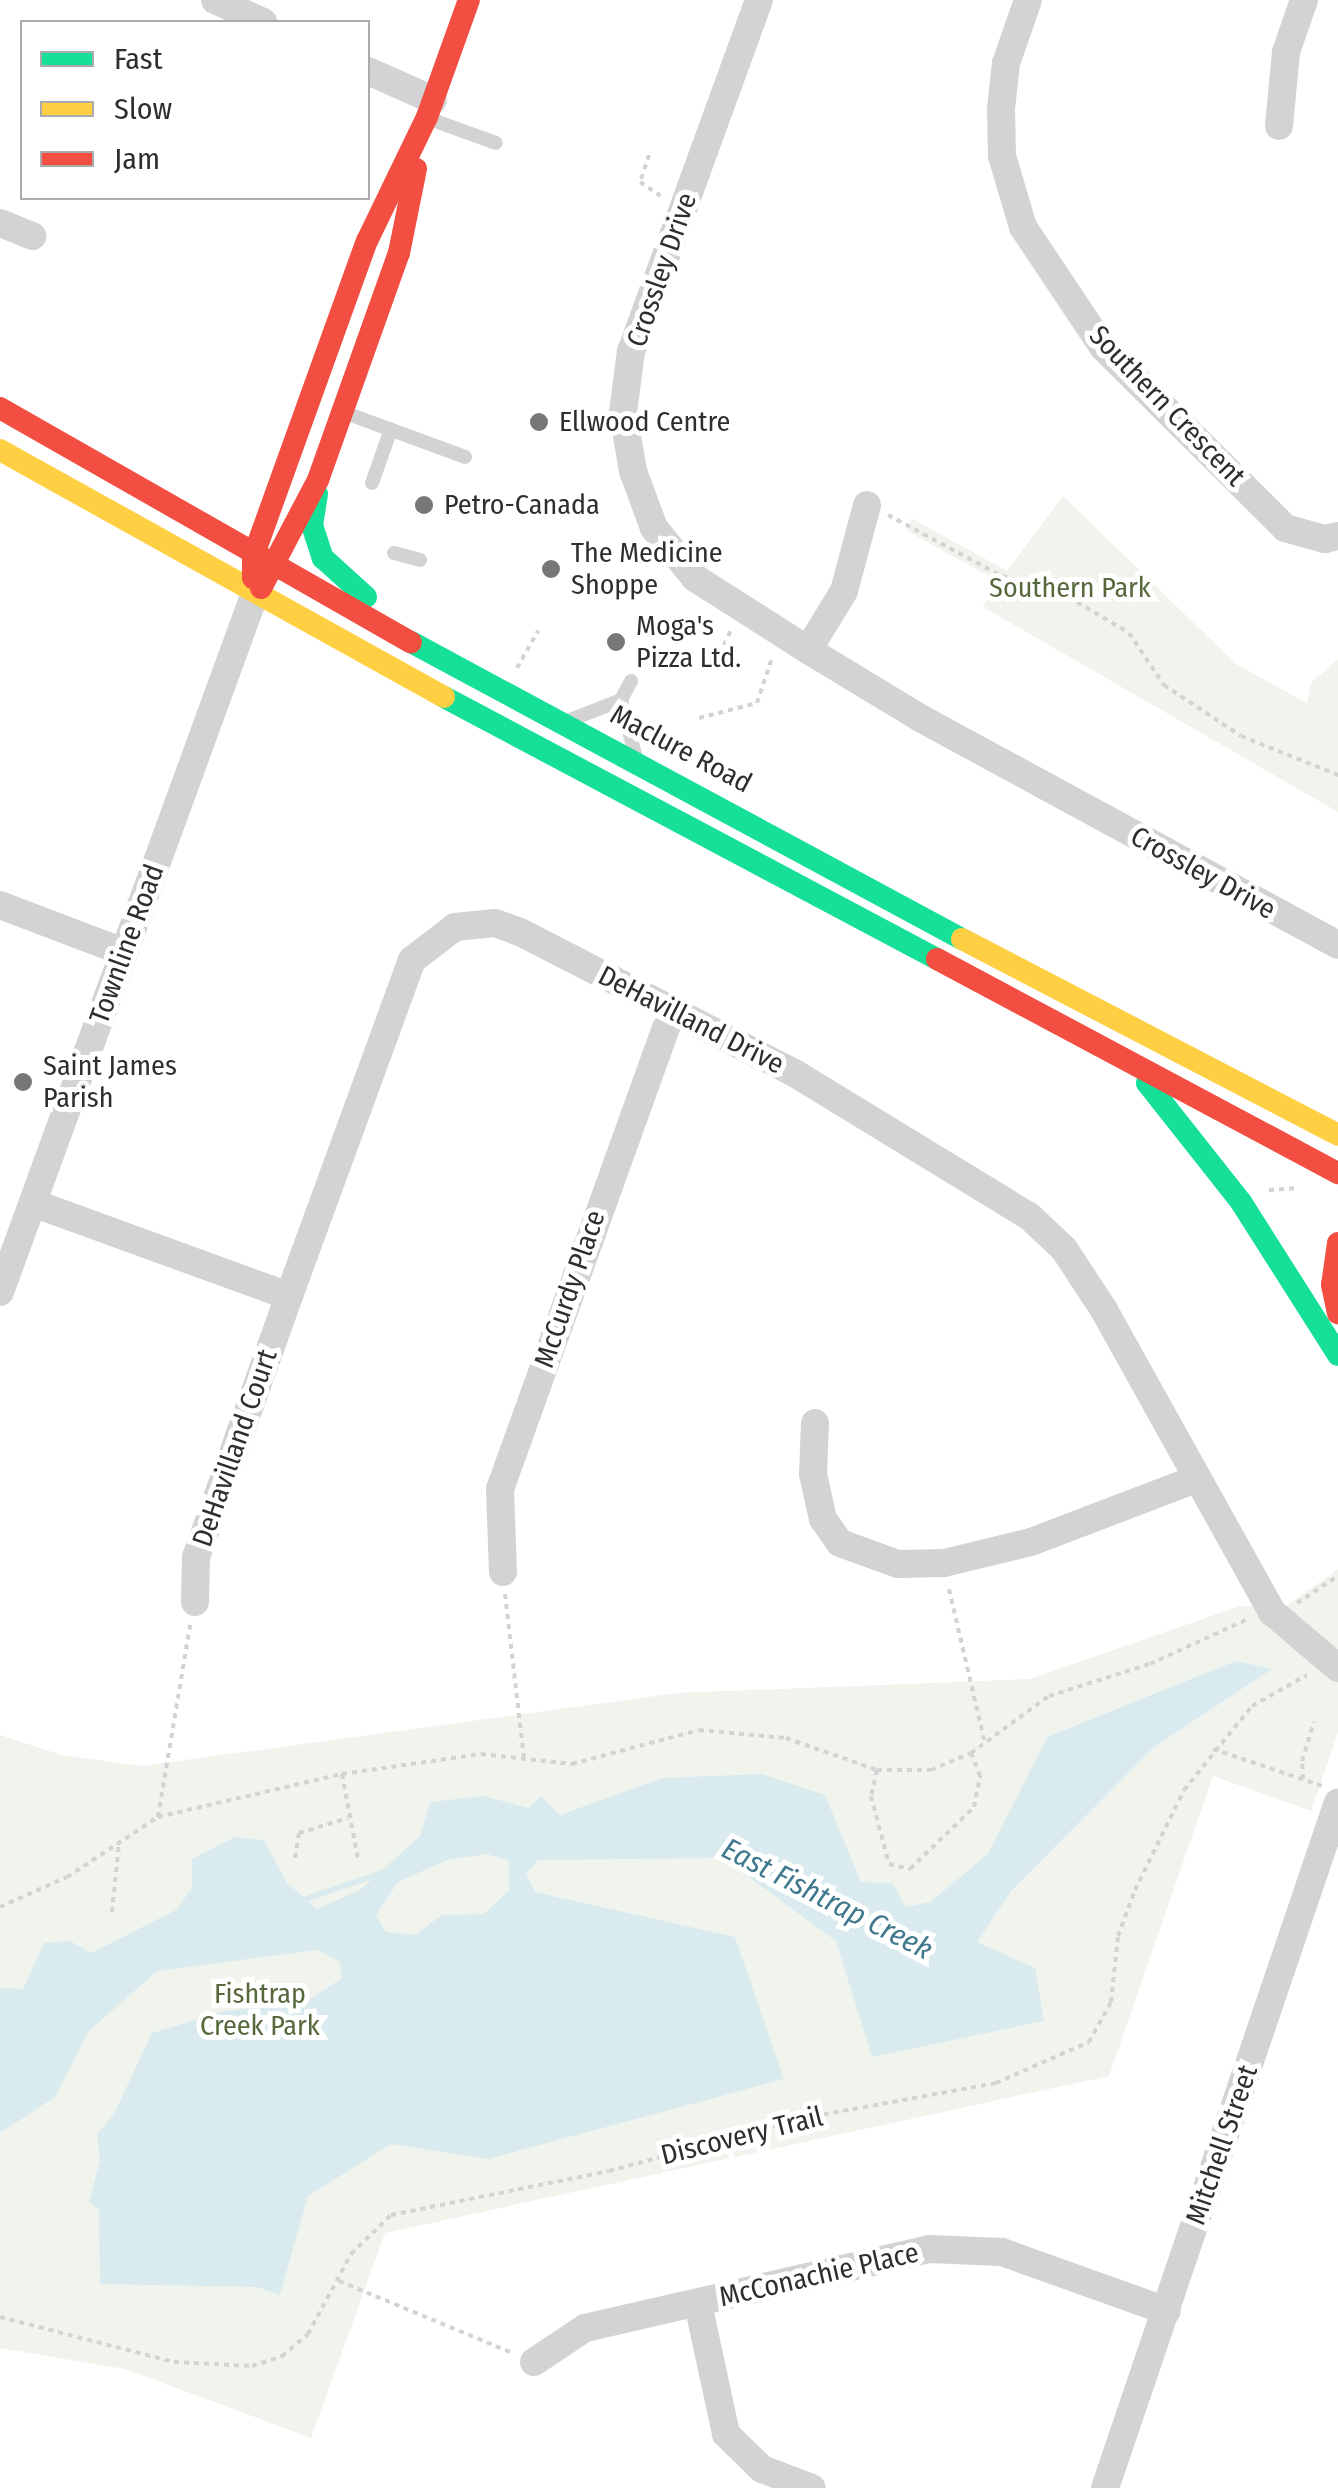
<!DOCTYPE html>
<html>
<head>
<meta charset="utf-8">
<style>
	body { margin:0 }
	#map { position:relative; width:1338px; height:2488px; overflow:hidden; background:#fff; font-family:"Fira Sans Condensed",sans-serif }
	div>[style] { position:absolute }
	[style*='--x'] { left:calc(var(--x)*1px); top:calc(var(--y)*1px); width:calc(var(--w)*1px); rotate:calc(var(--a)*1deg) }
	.green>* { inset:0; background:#f1f4ec }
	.water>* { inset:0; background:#daebf0 }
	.stream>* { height:6px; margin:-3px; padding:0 3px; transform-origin:3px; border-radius:3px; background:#daebf0 }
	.path>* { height:4px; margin-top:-2px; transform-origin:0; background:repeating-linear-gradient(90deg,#d3d3d3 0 5px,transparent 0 10px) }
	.lane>* { height:14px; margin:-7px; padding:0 7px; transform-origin:7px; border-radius:7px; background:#d3d3d3 }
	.street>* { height:28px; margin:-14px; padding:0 14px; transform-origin:14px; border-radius:14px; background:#d3d3d3 }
	.fast>* { height:22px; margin:-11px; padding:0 11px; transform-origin:11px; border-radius:11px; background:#16e098 }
	.slow>* { height:22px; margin:-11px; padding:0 11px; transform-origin:11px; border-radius:11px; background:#ffcf43 }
	.jam>* { height:22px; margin:-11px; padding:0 11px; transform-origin:11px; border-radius:11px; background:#f24e42 }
	.dots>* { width:28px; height:28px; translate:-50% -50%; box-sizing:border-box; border:5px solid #fff; border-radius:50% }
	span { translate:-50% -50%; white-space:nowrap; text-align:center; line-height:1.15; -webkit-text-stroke:10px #fff; paint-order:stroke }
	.street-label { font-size:28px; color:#2e2e2e }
	.poi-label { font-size:28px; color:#2e2e2e }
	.left { translate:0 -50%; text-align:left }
	.park-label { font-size:28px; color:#57683d }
	.water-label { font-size:30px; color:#40798d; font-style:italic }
	.legend { position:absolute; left:20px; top:20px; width:350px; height:180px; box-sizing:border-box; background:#fff; border:2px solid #ababab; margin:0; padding:12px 18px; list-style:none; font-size:30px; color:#2e2e2e }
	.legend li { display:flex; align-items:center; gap:20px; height:50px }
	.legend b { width:50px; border:2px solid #ababab }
</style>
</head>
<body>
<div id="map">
	<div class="green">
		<div style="clip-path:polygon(1063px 496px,1236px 664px,1307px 703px,1311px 683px,1338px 659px,1338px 812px,983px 607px,998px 581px,907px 531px,911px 518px,1007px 571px)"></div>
		<div style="clip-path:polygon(1338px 1569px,1338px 1733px,1311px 1811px,1213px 1776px,1109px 2076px,385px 2233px,311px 2438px,125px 2369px,0 2348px,0 1735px,62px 1755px,141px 1766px,678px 1693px,1030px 1679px,1240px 1606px,1285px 1607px)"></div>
	</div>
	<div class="water">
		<div style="clip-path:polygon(evenodd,1236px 1661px,1272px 1669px,1154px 1747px,1012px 1890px,977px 1942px,1035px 1968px,1044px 2021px,872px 2057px,836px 1941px,723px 1858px,538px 1860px,526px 1874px,535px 1892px,735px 1937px,784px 2079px,488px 2159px,391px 2144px,308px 2196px,280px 2295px,257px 2287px,100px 2284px,99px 2210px,89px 2202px,100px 2160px,97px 2134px,114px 2114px,152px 2033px,225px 2011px,304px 2003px,342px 1978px,340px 1962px,318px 1950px,157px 1971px,88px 2032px,55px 2097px,0 2133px,0 1988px,23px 1989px,44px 1943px,70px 1941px,91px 1953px,176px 1910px,192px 1888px,192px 1859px,235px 1837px,264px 1840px,287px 1883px,317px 1909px,360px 1890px,420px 1836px,430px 1802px,483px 1796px,529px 1808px,541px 1796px,560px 1815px,662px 1778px,762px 1774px,825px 1795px,861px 1882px,893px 1883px,905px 1907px,930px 1902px,988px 1854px,1047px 1737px,1236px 1661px,487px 1854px,509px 1861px,509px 1890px,484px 1914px,442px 1915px,415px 1935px,386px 1932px,376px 1915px,398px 1882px,447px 1860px,487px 1854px)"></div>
	</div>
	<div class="stream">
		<div style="--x:297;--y:1902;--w:93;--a:-18.8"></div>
	</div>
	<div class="path">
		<div style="--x:649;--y:155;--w:28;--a:108"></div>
		<div style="--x:640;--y:182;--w:25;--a:34"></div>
		<div style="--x:888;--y:515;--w:129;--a:28.2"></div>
		<div style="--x:1002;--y:576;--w:60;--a:15.4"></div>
		<div style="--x:1060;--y:592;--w:80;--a:30.7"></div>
		<div style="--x:1129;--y:633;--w:63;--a:56.1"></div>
		<div style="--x:1164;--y:685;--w:92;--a:33.5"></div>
		<div style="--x:1241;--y:736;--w:105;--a:21.9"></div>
		<div style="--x:724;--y:645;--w:17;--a:-65"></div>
		<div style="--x:517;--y:668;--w:43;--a:-60.4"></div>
		<div style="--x:699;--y:718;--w:60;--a:-14.5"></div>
		<div style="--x:757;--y:703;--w:47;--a:-71.6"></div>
		<div style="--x:1269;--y:1190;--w:30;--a:-4"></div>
		<div style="--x:949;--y:1589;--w:155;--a:76.9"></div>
		<div style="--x:505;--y:1594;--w:165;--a:83.4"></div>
		<div style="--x:1297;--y:1603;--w:49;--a:-33.4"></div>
		<div style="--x:1213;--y:1749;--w:115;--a:18.7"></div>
		<div style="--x:877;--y:1770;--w:27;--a:103"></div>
		<div style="--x:871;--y:1796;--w:70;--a:75.2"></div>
		<div style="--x:889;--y:1864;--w:22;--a:13"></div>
		<div style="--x:910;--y:1869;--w:89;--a:-44.1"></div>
		<div style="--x:974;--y:1807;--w:32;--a:-79"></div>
		<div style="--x:980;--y:1776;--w:25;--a:-111"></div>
		<div style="--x:342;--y:1774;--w:86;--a:79.3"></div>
		<div style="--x:1303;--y:1779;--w:18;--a:-93"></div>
		<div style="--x:1302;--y:1761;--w:41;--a:-72.9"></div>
		<div style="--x:158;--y:1817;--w:195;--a:-80.5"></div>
		<div style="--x:295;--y:1858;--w:25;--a:-81"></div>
		<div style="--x:299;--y:1833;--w:51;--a:-17"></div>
		<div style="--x:0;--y:1907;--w:73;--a:-24.1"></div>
		<div style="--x:67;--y:1877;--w:109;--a:-33.4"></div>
		<div style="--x:158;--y:1817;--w:189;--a:-13.2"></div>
		<div style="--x:342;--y:1774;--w:140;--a:-8.2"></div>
		<div style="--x:481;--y:1754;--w:92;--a:6.3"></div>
		<div style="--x:572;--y:1764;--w:131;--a:-15"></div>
		<div style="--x:699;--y:1730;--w:87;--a:5.3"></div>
		<div style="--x:786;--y:1738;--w:96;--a:19.4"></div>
		<div style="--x:877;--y:1770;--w:54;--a:0"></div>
		<div style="--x:931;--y:1770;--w:43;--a:-23"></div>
		<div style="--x:971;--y:1753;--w:97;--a:-36.2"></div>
		<div style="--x:1049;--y:1696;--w:106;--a:-17.6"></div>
		<div style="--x:1150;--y:1664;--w:110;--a:-24.7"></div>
		<div style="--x:112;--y:1912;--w:69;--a:-84.2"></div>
		<div style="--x:339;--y:2281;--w:185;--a:22.5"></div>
		<div style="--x:0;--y:2317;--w:180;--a:14.5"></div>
		<div style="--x:174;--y:2362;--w:78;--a:2.9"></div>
		<div style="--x:252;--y:2366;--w:32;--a:-18"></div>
		<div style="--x:282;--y:2356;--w:34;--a:-40"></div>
		<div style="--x:308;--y:2334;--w:91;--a:-61.7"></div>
		<div style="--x:351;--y:2254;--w:56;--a:-44.3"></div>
		<div style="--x:391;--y:2215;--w:222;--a:-11.4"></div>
		<div style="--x:609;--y:2171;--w:202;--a:-15.2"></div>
		<div style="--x:804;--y:2118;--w:195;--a:-10.3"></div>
		<div style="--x:996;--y:2083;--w:102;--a:-23.8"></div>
		<div style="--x:1089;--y:2042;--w:46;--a:-61.2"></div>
		<div style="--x:1111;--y:2002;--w:66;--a:-83.9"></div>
		<div style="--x:1118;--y:1936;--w:49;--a:-69.7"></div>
		<div style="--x:1135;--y:1890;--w:111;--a:-63.9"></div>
		<div style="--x:1184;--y:1790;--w:108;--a:-51"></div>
		<div style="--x:1252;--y:1706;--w:63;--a:-29.4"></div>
	</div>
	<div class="lane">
		<div style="--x:427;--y:118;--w:73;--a:19.9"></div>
		<div style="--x:343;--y:412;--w:130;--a:20.2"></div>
		<div style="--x:372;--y:483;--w:57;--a:-70.6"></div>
		<div style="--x:394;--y:553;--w:27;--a:15"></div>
		<div style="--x:631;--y:681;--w:21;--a:118"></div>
		<div style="--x:621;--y:700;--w:56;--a:75.5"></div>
		<div style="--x:570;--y:720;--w:55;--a:-21.4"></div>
	</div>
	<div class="street">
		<div style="--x:215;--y:0;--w:53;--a:24.6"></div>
		<div style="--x:759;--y:0;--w:374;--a:110"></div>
		<div style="--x:631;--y:351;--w:63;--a:97.4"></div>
		<div style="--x:623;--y:413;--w:59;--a:80.2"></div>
		<div style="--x:633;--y:471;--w:61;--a:69.8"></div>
		<div style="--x:654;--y:528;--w:65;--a:50.6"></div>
		<div style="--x:695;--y:578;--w:134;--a:32.5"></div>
		<div style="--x:808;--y:650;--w:133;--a:31.2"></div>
		<div style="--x:922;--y:719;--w:473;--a:28.5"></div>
		<div style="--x:1028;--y:0;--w:67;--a:109.2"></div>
		<div style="--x:1006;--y:63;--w:46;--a:96.2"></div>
		<div style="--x:1001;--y:109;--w:47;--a:88.8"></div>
		<div style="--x:1002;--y:156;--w:74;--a:73.5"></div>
		<div style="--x:1023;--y:227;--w:144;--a:56.3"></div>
		<div style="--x:1103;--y:347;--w:257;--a:44.8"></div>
		<div style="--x:1285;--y:528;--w:41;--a:15.4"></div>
		<div style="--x:1325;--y:539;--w:13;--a:-13"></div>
		<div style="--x:368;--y:71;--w:71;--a:24"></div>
		<div style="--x:1279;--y:126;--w:74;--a:-84.6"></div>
		<div style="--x:1286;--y:52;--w:55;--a:-70.9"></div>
		<div style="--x:0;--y:223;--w:35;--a:22"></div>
		<div style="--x:808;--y:650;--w:69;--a:-58.6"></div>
		<div style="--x:844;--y:591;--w:89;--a:-75"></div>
		<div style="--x:0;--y:905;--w:133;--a:20.8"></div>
		<div style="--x:33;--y:1203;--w:272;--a:20"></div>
		<div style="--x:289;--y:1296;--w:358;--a:-69.9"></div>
		<div style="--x:412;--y:960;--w:54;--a:-37.5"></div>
		<div style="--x:455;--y:927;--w:40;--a:-5.7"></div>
		<div style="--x:495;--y:923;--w:27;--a:20"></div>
		<div style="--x:520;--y:932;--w:310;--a:27.2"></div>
		<div style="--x:796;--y:1074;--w:273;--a:31.4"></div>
		<div style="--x:1029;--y:1216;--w:48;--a:43.3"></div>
		<div style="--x:1064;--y:1249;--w:73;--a:56.7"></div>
		<div style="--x:1104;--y:1310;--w:346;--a:60.9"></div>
		<div style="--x:1272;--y:1612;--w:87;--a:40.3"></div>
		<div style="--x:0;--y:1292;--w:741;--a:-69.95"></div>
		<div style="--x:815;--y:1423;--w:51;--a:92.2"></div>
		<div style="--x:813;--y:1474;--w:46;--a:77.5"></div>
		<div style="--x:823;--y:1519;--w:29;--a:55"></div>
		<div style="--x:840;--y:1543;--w:62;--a:19.9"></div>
		<div style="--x:898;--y:1564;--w:46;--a:-1.2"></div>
		<div style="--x:944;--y:1563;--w:89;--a:-13.6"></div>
		<div style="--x:1031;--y:1542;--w:173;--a:-20.9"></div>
		<div style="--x:503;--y:1572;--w:83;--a:-92.1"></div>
		<div style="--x:500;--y:1489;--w:508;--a:-70.21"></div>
		<div style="--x:195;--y:1602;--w:45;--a:-88.7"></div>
		<div style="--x:196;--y:1557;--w:277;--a:-70.4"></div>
		<div style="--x:698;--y:2304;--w:133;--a:77.8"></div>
		<div style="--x:726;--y:2434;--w:50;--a:44.2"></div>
		<div style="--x:762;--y:2469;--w:53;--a:20.8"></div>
		<div style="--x:534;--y:2362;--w:61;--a:-33.7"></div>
		<div style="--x:585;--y:2328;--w:353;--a:-12.9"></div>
		<div style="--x:929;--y:2249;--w:73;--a:2.4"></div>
		<div style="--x:1002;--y:2252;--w:175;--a:19.7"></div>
		<div style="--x:1105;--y:2488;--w:724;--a:-71.24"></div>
	</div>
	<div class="fast">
		<div style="--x:317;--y:494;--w:31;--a:99"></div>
		<div style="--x:312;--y:525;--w:35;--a:72"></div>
		<div style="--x:323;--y:558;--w:58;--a:42.2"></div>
		<div style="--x:411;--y:642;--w:626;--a:28.33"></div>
		<div style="--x:444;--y:697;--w:558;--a:27.99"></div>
		<div style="--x:1147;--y:1083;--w:152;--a:51.7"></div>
		<div style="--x:1241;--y:1202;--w:181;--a:57.6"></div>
	</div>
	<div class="slow">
		<div style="--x:0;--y:450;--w:508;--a:29.09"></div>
		<div style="--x:962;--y:939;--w:424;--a:27.5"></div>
	</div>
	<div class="jam">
		<div style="--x:0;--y:408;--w:473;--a:29.7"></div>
		<div style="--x:253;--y:578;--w:21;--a:-90"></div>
		<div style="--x:253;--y:557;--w:336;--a:-70.2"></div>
		<div style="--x:367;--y:241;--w:138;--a:-64.2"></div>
		<div style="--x:427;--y:117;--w:124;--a:-70.3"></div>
		<div style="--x:261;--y:588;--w:122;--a:-62.2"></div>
		<div style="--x:318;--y:480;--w:241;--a:-70.4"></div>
		<div style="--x:399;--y:253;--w:86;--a:-78.6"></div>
		<div style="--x:937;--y:959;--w:455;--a:28.1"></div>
		<div style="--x:1338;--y:1243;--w:42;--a:98.1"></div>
		<div style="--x:1332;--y:1285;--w:29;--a:78"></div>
	</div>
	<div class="dots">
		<div style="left:539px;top:422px;background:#777"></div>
		<div style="left:424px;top:505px;background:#777"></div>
		<div style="left:551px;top:569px;background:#777"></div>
		<div style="left:616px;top:642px;background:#777"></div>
		<div style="left:23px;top:1082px;background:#777"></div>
	</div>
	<div class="street-label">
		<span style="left:662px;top:270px;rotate:-71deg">Crossley Drive</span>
		<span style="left:1167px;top:406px;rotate:46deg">Southern Crescent</span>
		<span style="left:681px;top:749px;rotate:28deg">Maclure Road</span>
		<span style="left:1203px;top:873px;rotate:29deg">Crossley Drive</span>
		<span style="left:127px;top:944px;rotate:-70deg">Townline Road</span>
		<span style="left:691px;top:1020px;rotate:27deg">DeHavilland Drive</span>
		<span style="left:570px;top:1289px;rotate:-71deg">McCurdy Place</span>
		<span style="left:235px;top:1448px;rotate:-71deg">DeHavilland Court</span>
		<span style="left:742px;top:2136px;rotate:-14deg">Discovery Trail</span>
		<span style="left:1222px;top:2145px;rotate:-71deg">Mitchell Street</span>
		<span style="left:819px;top:2275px;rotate:-13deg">McConachie Place</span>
	</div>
	<div class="poi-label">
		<span class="left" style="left:559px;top:422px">Ellwood Centre</span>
		<span class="left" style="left:444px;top:505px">Petro-Canada</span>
		<span class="left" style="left:571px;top:569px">The Medicine<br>Shoppe</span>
		<span class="left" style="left:636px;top:642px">Moga's<br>Pizza Ltd.</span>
		<span class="left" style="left:43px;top:1082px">Saint James<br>Parish</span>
	</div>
	<div class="park-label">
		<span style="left:1070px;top:588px">Southern Park</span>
		<span style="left:260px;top:2010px">Fishtrap<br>Creek Park</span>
	</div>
	<div class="water-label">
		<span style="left:827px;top:1899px;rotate:27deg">East Fishtrap Creek</span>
	</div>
	<ul class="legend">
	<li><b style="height:12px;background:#16e098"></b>Fast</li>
	<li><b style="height:12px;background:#ffcf43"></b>Slow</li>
	<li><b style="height:12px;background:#f24e42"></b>Jam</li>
	</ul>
</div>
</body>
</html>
